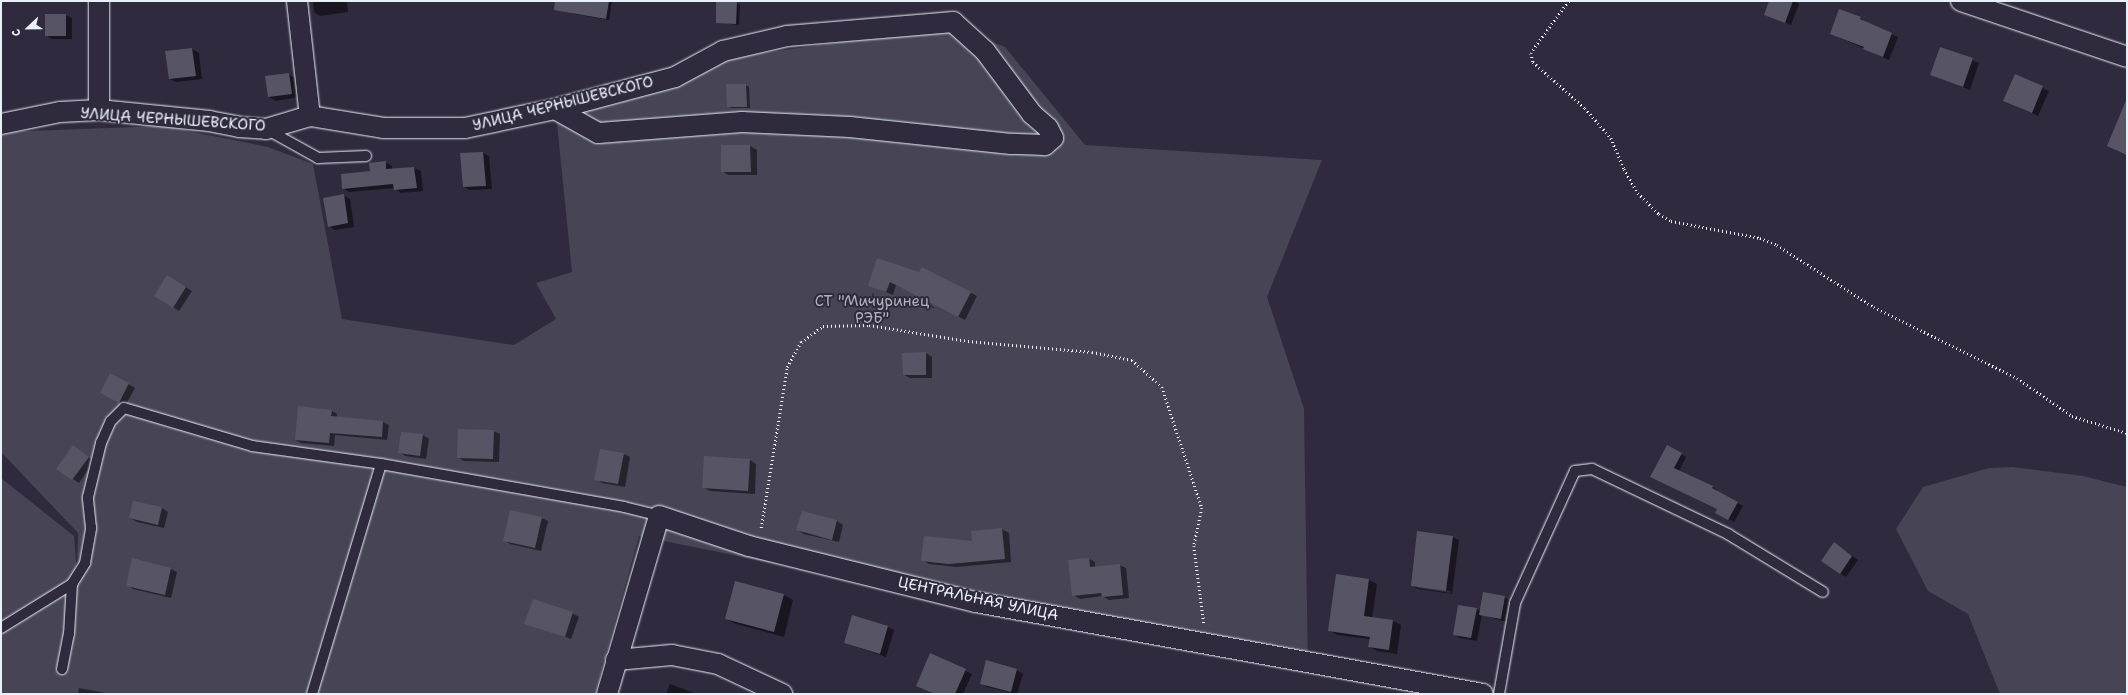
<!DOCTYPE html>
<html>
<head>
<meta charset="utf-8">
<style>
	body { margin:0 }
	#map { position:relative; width:2128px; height:695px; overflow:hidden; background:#2f2a3d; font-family:"Shantell Sans",sans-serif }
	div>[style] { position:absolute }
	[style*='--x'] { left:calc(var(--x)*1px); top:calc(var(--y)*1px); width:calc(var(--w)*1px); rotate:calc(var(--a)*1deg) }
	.green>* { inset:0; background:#464455 }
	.shadow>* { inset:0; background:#0007 }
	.building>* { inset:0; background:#575565 }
	.path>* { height:2.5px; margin-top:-1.25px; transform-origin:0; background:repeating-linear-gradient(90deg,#e8f1f8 0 1px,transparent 0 4px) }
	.roads { filter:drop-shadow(0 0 1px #e8f1f8) drop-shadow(0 0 1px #e8f1f8) }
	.service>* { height:10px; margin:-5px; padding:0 5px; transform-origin:5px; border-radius:5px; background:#2f2a3d }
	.minor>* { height:20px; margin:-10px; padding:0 10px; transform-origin:10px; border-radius:10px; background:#2f2a3d }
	span { translate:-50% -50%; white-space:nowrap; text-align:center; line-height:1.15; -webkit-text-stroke:4px #2f2a3d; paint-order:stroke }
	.street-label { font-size:15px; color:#e8f1f8 }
	.park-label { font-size:15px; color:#afb4bf }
	.frame { position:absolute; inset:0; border:2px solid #e8f1f8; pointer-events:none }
	.north { position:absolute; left:8px; top:8px; width:40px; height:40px; -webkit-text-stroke:3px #2f2a3d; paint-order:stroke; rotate:248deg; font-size:11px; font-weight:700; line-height:16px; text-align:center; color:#e8f1f8 }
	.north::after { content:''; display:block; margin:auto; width:14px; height:18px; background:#e8f1f8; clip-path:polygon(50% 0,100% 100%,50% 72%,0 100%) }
</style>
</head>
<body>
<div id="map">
	<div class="green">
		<div style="clip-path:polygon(953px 27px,1005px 47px,1085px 145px,1322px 160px,1267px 297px,1304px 409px,1308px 671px,639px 536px,595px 694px,1px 694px,1px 478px,74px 536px,77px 574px,78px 533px,1px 452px,1px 132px,163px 126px,268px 147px,313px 164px,342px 319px,514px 345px,556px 319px,536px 283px,572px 272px,556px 114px,732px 57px)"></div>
		<div style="clip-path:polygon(2013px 467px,2083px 476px,2127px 487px,2127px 694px,2000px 694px,1968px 614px,1928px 591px,1896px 529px,1923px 487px,1989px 468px)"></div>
	</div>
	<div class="shadow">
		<div style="clip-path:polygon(313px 1px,347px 1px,348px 12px,320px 16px,314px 12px)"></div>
		<div style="clip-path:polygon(573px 1px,612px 1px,609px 20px,574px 14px,571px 12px)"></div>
		<div style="clip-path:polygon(1770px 1px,1794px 1px,1799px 4px,1791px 25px,1765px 15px)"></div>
		<div style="clip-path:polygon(737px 3px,740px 5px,739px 25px,717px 22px)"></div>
		<div style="clip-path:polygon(1840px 11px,1861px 18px,1866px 23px,1898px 37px,1889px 60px,1832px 34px)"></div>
		<div style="clip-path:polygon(65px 15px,72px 18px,72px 39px,52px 39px,46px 35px)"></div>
		<div style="clip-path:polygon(1941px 48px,1979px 63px,1970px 90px,1931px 75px)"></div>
		<div style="clip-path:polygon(192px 49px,199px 53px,202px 79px,176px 82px,170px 79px,166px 52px)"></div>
		<div style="clip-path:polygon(288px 74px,295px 78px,298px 97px,276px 101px,269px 97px,266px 77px)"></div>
		<div style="clip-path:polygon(2015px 75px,2049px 91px,2038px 116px,2011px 104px)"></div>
		<div style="clip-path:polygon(727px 85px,746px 85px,749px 87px,750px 108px,731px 108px,728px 106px)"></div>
		<div style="clip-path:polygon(722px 146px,750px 146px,757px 150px,757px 175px,728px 175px,722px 171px)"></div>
		<div style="clip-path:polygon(483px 153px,489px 156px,492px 189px,470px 190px,464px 187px)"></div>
		<div style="clip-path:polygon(385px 162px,392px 166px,392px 170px,414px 168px,421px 171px,423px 191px,401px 193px,394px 188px,349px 192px,343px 188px)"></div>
		<div style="clip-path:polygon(343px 195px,350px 199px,354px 227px,335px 230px,329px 226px)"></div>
		<div style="clip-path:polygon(923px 268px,977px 296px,965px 320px,896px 285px,893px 295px,869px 285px,920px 274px)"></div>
		<div style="clip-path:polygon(174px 280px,192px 291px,179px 311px,173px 307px)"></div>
		<div style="clip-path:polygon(926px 353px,932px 357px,932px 378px,910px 378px,904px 375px)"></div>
		<div style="clip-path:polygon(111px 374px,135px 388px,125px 406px,101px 392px)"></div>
		<div style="clip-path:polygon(332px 411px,337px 414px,337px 418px,383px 422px,389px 425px,387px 440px,335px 435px,334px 446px,301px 443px,296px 440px)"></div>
		<div style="clip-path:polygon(493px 431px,500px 434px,499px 462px,464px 461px,458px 457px)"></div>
		<div style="clip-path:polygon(423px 435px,429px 439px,426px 459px,405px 456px,399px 452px)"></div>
		<div style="clip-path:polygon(1668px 446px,1686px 457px,1679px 471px,1712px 487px,1717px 490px,1716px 492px,1743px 506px,1734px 522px,1716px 512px,1718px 509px,1657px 479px)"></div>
		<div style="clip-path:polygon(79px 450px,94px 461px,79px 483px,73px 479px)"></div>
		<div style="clip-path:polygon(624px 454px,630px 457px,625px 487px,602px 483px,596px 479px)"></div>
		<div style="clip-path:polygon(705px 457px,750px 460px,756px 464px,755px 494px,710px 491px,703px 487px)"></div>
		<div style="clip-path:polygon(162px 508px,168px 512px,164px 528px,137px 522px,130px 518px)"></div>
		<div style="clip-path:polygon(802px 512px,837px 521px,843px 525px,839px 542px,804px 534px,798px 530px)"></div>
		<div style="clip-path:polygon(542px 518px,548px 521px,541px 551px,510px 544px,504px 540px)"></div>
		<div style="clip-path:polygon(1002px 529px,1009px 533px,1011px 562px,956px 567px,929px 564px,922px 560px,973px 543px,972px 532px)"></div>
		<div style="clip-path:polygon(evenodd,1452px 537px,1459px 540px,1452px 594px,1418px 589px,1412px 586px,1452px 537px,1417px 586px,1451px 591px,1451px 593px,1417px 588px,1417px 586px)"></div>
		<div style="clip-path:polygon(1840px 547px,1858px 560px,1846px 577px,1840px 573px)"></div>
		<div style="clip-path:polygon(1089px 559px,1095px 562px,1095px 567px,1119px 565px,1126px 568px,1129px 598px,1109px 600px,1102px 596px,1080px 599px,1073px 595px)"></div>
		<div style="clip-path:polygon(171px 569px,177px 572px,171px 598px,133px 589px,127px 585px)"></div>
		<div style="clip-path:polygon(1337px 575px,1369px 580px,1377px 584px,1372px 618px,1393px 621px,1401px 625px,1397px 654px,1377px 651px,1370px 647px,1370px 639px,1337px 635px,1329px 630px)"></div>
		<div style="clip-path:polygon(784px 595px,793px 600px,784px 637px,736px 624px,726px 619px)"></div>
		<div style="clip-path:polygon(1504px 597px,1511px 601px,1507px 622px,1482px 615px,1477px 641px,1460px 638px,1454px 634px,1476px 609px,1481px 611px)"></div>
		<div style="clip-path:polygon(572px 613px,579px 617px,571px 639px,526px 623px)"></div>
		<div style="clip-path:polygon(888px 627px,894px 630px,886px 657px,845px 643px)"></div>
		<div style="clip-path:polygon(931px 655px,972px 674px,963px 694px,935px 694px)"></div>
		<div style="clip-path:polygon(1017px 670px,1023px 674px,1017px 694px,987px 687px,981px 683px)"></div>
		<div style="clip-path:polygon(670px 684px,697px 694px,666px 694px)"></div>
		<div style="clip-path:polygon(79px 688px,111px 694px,78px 694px)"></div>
	</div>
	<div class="building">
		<div style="clip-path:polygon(555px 1px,609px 1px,606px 19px,554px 10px)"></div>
		<div style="clip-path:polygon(716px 1px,737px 2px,736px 24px,716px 23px)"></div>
		<div style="clip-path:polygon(1769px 1px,1793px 1px,1785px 23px,1764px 15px)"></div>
		<div style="clip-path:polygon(1839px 9px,1861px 17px,1860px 19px,1892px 33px,1883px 57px,1863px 49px,1864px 47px,1830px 34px)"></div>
		<div style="clip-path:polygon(45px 14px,66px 14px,66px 36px,45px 36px)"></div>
		<div style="clip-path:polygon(1940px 47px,1973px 58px,1963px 87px,1930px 75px)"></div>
		<div style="clip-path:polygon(192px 48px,196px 76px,169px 79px,165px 51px)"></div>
		<div style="clip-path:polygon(289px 73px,292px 94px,268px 97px,265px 76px)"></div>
		<div style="clip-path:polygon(2015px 74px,2043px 86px,2032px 113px,2003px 101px)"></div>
		<div style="clip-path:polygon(726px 84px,746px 84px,747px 107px,727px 107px)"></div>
		<div style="clip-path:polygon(2127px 98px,2127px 155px,2107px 146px)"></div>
		<div style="clip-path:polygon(721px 145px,750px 145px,751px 172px,721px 172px)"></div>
		<div style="clip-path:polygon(483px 152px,486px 186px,463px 187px,460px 153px)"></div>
		<div style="clip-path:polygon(386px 161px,386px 169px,414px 167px,417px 188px,394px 190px,393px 184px,342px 189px,341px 174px,370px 171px,369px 163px)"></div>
		<div style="clip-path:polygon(344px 194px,348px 223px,328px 227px,323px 198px)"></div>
		<div style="clip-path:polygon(877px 258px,919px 272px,922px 267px,971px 292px,958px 317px,890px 282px,886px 292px,868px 286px)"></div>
		<div style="clip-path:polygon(167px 275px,186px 287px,173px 308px,154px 296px)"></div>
		<div style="clip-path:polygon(926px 352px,926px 375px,903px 375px,902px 353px)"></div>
		<div style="clip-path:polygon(110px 373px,129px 383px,119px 403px,100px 393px)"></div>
		<div style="clip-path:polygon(298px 406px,332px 410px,331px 416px,383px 421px,382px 437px,330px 433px,329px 443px,295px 440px)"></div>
		<div style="clip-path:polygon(458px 429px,494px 430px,493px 459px,457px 458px)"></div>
		<div style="clip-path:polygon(401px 432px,423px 434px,420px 456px,398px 453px)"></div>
		<div style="clip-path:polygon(73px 445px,89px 457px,72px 480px,56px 469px)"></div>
		<div style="clip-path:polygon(1667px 445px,1682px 453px,1674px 468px,1713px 486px,1712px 488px,1738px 502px,1728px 520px,1715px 513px,1717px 509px,1650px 477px)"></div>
		<div style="clip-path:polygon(600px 449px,624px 453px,618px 484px,594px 480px)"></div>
		<div style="clip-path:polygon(704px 456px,750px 459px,748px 491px,702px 488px)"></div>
		<div style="clip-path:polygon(133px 501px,162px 507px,158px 525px,129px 518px)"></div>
		<div style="clip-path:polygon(510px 510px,542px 517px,535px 548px,503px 541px)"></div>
		<div style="clip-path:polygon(802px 511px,837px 520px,832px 540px,796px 530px)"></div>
		<div style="clip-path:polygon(1002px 528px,1005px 559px,949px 564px,921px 561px,924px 536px,972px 541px,971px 531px)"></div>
		<div style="clip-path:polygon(1417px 531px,1453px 536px,1446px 591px,1411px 586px)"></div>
		<div style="clip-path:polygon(1834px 542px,1852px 556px,1840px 574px,1821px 561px)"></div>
		<div style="clip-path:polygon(132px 558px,171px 568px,165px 595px,126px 586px)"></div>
		<div style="clip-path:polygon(1089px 558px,1090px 567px,1120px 564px,1123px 595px,1102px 597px,1101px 593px,1072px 596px,1068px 560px)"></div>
		<div style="clip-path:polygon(1336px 574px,1369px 579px,1364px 616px,1393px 620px,1389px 650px,1368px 647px,1370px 637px,1328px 631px)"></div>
		<div style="clip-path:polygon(735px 581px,784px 594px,774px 632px,725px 619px)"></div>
		<div style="clip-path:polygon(1483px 592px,1505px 596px,1501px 619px,1479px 615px)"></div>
		<div style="clip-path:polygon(533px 599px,573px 612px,565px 637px,524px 624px)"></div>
		<div style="clip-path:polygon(1458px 605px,1477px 608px,1471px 638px,1453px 635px)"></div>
		<div style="clip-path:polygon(852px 615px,888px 626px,880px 654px,844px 643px)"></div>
		<div style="clip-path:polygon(930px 653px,966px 669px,955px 694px,935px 694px,916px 686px)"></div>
		<div style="clip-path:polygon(986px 660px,1017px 669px,1011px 692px,980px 684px)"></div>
	</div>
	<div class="path">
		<div style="--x:1569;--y:1;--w:64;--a:126.2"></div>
		<div style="--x:1531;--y:53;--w:9;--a:77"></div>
		<div style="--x:1533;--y:62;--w:69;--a:41.5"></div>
		<div style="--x:1585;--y:108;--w:40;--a:49"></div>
		<div style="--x:1611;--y:138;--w:34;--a:67"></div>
		<div style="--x:1624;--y:169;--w:28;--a:60"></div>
		<div style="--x:1638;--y:193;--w:30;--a:45"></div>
		<div style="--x:1659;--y:214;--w:14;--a:30"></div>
		<div style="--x:1671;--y:221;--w:91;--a:10.8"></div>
		<div style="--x:1760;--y:238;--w:18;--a:22"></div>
		<div style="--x:1777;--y:245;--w:115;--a:32.6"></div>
		<div style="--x:1874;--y:307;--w:160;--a:26.4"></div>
		<div style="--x:2017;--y:378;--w:67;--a:34.6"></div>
		<div style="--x:2072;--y:416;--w:58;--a:17.2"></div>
		<div style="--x:761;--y:528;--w:163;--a:-80.8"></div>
		<div style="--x:787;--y:367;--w:29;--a:-61"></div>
		<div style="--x:801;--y:342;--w:27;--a:-36"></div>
		<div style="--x:823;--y:326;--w:46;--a:-1.2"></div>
		<div style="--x:869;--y:325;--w:100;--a:9.2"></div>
		<div style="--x:968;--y:341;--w:124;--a:5.1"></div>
		<div style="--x:1092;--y:352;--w:41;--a:11.3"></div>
		<div style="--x:1132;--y:360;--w:40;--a:42"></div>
		<div style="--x:1162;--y:387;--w:127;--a:71.7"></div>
		<div style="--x:1202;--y:508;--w:39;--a:102"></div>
		<div style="--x:1194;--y:546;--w:79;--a:82.7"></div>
	</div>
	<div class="roads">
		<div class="service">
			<div style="--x:266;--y:129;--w:60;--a:29.1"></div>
			<div style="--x:318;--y:158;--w:48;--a:-2.4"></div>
			<div style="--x:1;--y:628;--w:84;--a:-31.8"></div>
			<div style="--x:62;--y:669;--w:36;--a:-79"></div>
			<div style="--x:69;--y:634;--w:50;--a:-86.6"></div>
			<div style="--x:72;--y:584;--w:25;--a:-58"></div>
			<div style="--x:85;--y:563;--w:36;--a:-80"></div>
			<div style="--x:91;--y:528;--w:31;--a:-96"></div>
			<div style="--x:88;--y:497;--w:56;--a:-76.5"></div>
			<div style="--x:101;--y:443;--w:24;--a:-66"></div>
			<div style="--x:111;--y:421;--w:18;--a:-45"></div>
			<div style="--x:124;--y:408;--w:134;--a:16.5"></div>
			<div style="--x:252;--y:446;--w:130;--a:7.9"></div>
			<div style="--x:381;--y:464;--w:247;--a:10"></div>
			<div style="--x:624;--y:507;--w:36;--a:14"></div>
			<div style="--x:312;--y:694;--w:240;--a:-73.3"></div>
			<div style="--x:1499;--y:694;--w:92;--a:-80"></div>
			<div style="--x:1515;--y:603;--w:145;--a:-65.6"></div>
			<div style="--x:1575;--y:471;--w:17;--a:-7"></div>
			<div style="--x:1592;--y:469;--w:151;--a:25.5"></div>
			<div style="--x:1728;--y:534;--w:111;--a:31.4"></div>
		</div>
		<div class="minor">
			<div style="--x:297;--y:1;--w:116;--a:83.6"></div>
			<div style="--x:1961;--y:1;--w:175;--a:18.6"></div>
			<div style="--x:99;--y:110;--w:109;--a:-90"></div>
			<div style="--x:1;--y:124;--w:60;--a:-11.5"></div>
			<div style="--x:60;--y:112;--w:39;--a:-3"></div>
			<div style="--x:99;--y:110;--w:111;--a:5.7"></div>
			<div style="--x:209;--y:121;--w:31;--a:11"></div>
			<div style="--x:239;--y:127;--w:27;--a:4"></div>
			<div style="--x:266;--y:129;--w:46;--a:-16.5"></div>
			<div style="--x:310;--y:116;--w:74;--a:9.3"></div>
			<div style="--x:383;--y:128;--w:82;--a:0"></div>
			<div style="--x:465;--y:128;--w:92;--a:-11.9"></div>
			<div style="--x:555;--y:109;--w:124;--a:-14.9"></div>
			<div style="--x:675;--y:77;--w:55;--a:-28.4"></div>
			<div style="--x:723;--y:51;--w:66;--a:-13.2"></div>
			<div style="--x:787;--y:36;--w:167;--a:-4.8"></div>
			<div style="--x:953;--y:22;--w:43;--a:42.2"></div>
			<div style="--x:985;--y:51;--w:79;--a:53.3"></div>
			<div style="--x:1032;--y:114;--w:21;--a:41"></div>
			<div style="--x:1048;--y:128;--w:11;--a:63"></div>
			<div style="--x:1053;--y:138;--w:11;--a:139"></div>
			<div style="--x:1045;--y:145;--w:34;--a:-178"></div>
			<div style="--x:1011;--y:144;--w:162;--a:-174"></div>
			<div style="--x:850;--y:127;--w:108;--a:-177.3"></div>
			<div style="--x:742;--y:122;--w:144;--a:175.6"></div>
			<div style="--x:598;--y:133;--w:49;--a:-150.8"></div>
			<div style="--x:616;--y:660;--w:56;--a:-5.1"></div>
			<div style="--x:672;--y:655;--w:47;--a:11.1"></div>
			<div style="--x:718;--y:664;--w:71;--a:25.1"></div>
			<div style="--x:607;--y:694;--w:185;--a:-73.7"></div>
			<div style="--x:659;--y:516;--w:95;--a:18.4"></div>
			<div style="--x:749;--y:546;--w:234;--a:13.9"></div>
			<div style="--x:976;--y:602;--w:515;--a:10.28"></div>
		</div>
	</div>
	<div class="street-label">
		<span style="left:563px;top:104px;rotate:-14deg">УЛИЦА ЧЕРНЫШЕВСКОГО</span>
		<span style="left:173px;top:120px;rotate:4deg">УЛИЦА ЧЕРНЫШЕВСКОГО</span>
		<span style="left:978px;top:599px;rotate:12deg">ЦЕНТРАЛЬНАЯ УЛИЦА</span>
	</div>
	<div class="park-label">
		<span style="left:872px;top:310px">СТ "Мичуринец<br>РЭБ"</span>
	</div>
	<div class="frame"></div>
	<div class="north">С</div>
</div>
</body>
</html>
